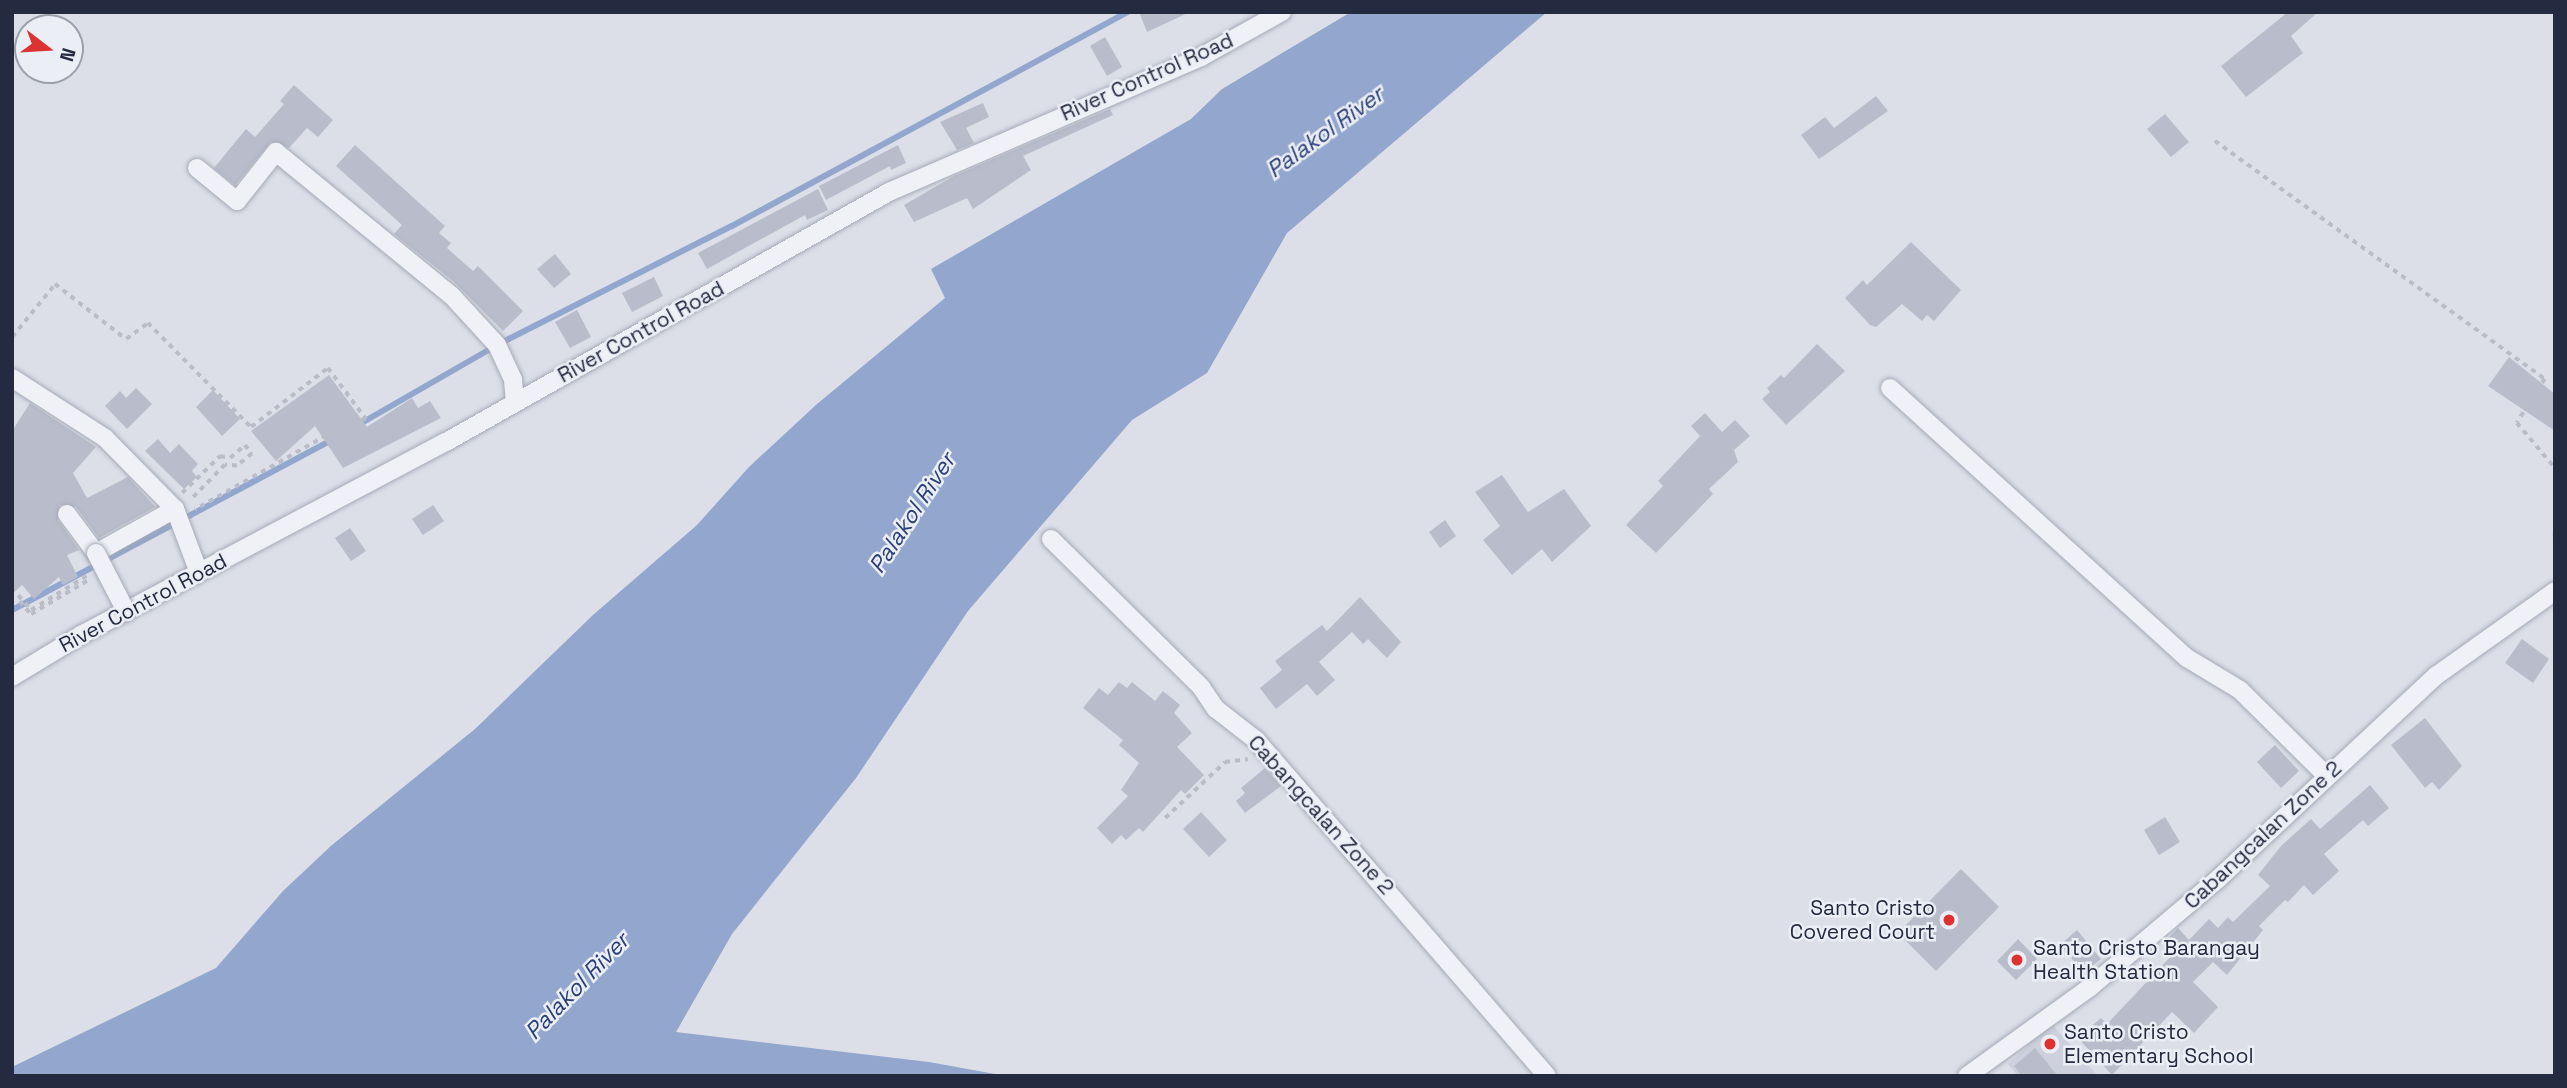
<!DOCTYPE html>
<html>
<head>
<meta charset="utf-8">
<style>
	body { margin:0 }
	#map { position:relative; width:2567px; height:1088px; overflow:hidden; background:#dcdfe8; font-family:"Space Grotesk",sans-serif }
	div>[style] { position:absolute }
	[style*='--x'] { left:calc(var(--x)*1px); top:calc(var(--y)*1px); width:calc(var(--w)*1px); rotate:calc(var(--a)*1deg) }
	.built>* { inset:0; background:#ced1dd }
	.water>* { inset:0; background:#93a6cd }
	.stream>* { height:6px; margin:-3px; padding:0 3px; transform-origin:3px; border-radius:3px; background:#93a6cd }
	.building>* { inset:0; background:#b9bdcb }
	.path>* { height:3.5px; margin-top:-1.75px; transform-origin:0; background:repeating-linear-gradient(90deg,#babdc7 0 5px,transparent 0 10px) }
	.roads { filter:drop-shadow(0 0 2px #a5a9b6) drop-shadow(0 0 2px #a5a9b6) }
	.street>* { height:18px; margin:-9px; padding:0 9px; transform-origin:9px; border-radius:9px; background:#eff1f6 }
	.bridges { filter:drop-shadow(0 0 2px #a5a9b6) drop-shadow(0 0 2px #a5a9b6) }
	.street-bridge>* { height:18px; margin:-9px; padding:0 9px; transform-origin:9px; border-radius:9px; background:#eff1f6 }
	.dots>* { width:19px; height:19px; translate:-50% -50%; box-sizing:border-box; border:4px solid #eceef6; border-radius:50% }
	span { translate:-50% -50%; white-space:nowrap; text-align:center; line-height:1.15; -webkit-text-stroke:5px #eceef6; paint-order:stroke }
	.street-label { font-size:21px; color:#242a40 }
	.poi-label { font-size:21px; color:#242a40 }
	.right { translate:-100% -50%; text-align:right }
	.left { translate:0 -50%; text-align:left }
	.water-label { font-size:23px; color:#2a4178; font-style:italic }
	.frame { position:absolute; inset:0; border:14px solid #242a40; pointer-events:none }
	.north { position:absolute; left:14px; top:14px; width:70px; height:70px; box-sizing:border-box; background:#eceef6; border:2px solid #9ca0ad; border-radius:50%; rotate:107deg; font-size:19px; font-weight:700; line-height:28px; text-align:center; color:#242a40 }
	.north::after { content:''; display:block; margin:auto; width:24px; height:32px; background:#dc3332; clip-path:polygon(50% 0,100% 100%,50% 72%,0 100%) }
</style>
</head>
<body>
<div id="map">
	<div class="built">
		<div style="clip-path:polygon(2052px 1024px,2098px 1076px,2018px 1076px,2008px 1064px)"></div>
	</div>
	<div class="water">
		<div style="clip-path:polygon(1351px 12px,1547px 12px,1287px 233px,1207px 373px,1132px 420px,968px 611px,856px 778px,732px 934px,676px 1032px,929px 1062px,1006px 1076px,12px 1076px,12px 1067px,216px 968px,283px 891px,332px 845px,475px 729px,593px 615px,697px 525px,749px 467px,817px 404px,945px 298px,931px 269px,1191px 119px,1222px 89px)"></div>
	</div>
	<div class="stream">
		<div style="--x:358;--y:425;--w:160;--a:-29.9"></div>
		<div style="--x:497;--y:345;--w:263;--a:-26.9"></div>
		<div style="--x:732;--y:226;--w:449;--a:-28.4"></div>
		<div style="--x:12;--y:610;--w:364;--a:-28"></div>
	</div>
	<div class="building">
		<div style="clip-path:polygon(1139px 12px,1190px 12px,1147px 32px)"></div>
		<div style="clip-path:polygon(2288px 12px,2318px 12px,2291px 36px,2303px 53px,2246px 97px,2221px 66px)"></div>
		<div style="clip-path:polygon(1105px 37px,1122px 67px,1107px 76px,1090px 46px)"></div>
		<div style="clip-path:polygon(294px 85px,333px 120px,318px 137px,307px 128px,289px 148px,271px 142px,235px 185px,214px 168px,246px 129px,255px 137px,284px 104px,280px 101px)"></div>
		<div style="clip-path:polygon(1876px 96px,1888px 111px,1819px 159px,1801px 135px,1825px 117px,1834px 128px)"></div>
		<div style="clip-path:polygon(983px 103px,989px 117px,966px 128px,974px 143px,957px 150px,940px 122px)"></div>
		<div style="clip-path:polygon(1110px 109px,1113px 115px,1023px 156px,1031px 170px,973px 209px,967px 198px,914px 222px,904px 205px,954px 176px)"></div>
		<div style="clip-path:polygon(2165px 114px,2189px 142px,2171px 157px,2147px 129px)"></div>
		<div style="clip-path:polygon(355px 145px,445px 226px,439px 233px,451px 243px,447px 248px,473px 271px,478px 266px,523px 311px,503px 331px,453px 281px,394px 234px,402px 225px,336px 166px)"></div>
		<div style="clip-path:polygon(898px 145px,906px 163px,891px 170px,890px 166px,826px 200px,819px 186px)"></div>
		<div style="clip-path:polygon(818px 189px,828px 210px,807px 220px,805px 215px,707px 269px,698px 253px)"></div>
		<div style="clip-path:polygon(1911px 242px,1961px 290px,1934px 321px,1927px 315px,1922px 321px,1902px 304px,1876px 327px,1870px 325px,1845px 298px,1863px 280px,1867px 285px)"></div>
		<div style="clip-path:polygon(555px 254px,571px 274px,554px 288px,537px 269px)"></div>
		<div style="clip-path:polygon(654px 277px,663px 296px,632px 312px,622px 293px)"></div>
		<div style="clip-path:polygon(577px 310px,591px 337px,570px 348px,555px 322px)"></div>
		<div style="clip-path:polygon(1817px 344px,1845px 371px,1786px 425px,1762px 399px,1770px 392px,1767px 388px,1781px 375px,1784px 378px)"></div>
		<div style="clip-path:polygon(2509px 357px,2555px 394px,2555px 431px,2488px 386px)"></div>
		<div style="clip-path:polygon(329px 375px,367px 427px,412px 398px,418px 408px,430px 401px,441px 418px,343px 468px,315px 426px,276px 461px,251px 431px)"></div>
		<div style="clip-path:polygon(136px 388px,152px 404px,127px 429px,105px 406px,120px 391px,126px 398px)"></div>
		<div style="clip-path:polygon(213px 390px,240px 419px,222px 436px,196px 407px)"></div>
		<div style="clip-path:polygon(30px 403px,96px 447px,73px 473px,87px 498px,128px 477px,155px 507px,99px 538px,76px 507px,60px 505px,58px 520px,79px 550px,67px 555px,78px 577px,63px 585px,59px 577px,34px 599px,22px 585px,12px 594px,12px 431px)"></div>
		<div style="clip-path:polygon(1705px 413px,1722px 432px,1735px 420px,1750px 436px,1734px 450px,1738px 462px,1709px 489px,1713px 494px,1656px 553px,1626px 525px,1663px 486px,1658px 481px,1700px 436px,1691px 426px)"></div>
		<div style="clip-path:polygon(158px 439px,170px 453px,179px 444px,198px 464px,192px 471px,197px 477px,184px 489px,145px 451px)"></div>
		<div style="clip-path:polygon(1502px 475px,1528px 512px,1564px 489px,1591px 526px,1552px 562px,1542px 549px,1512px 575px,1483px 540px,1500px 526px,1475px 492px)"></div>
		<div style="clip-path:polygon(433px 505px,444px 521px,423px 535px,412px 519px)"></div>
		<div style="clip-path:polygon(1445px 520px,1456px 536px,1440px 548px,1429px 532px)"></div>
		<div style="clip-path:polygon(350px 528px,366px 551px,351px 561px,335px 538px)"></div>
		<div style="clip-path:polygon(1360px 597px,1401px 642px,1387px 658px,1368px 639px,1363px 644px,1352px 632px,1319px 662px,1335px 680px,1317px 696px,1307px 684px,1276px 709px,1260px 688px,1282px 670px,1275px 661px,1322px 625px,1327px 631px)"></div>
		<div style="clip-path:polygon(2522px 639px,2549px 659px,2533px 683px,2505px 663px)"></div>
		<div style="clip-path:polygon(1119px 682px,1127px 688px,1132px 682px,1155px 701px,1163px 691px,1180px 705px,1174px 713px,1192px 733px,1177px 747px,1204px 775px,1185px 794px,1181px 790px,1143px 832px,1139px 828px,1126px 840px,1121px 835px,1112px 844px,1097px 828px,1128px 796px,1121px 790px,1139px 763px,1119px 745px,1123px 740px,1083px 708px,1099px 688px,1108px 695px)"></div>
		<div style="clip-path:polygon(2425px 718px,2462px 766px,2439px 790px,2432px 782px,2425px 788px,2391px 745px)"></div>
		<div style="clip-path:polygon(2275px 745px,2299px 771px,2281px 788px,2257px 762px)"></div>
		<div style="clip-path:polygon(1265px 768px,1281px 786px,1245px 813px,1236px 801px,1245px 793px,1241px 788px)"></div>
		<div style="clip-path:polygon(2370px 785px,2389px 808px,2368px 826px,2363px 820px,2324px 854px,2339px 871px,2313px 895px,2304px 885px,2288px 902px,2285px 900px,2259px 926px,2263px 930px,2227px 975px,2213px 962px,2193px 982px,2218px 1007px,2194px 1033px,2172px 1012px,2112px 1075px,2078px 1038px,2101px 1018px,2107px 1024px,2175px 952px,2165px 941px,2178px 928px,2189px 940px,2209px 919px,2218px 928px,2228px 917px,2233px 922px,2270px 886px,2258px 875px,2281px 846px,2311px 819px,2320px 829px)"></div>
		<div style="clip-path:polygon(1201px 812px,1227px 840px,1209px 857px,1183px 829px)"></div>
		<div style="clip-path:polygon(2165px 817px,2180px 842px,2159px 855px,2144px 830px)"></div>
		<div style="clip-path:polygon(1961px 869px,1999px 907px,1936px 971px,1898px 933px)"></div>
		<div style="clip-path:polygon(2077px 930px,2101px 959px,2084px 973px,2060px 945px)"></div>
		<div style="clip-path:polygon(2018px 939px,2037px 959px,2016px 980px,1997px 961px)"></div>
		<div style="clip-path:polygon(2035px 1048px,2058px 1076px,2022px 1076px,2014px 1066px)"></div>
	</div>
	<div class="path">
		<div style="--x:2215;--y:141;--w:407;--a:35.8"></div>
		<div style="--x:2545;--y:379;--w:52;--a:122.5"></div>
		<div style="--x:2517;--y:423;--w:59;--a:49.8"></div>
		<div style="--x:12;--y:337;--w:68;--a:-50.9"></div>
		<div style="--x:55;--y:284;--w:90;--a:37.8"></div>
		<div style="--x:126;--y:339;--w:27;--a:-36"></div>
		<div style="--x:148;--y:323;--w:146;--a:45.3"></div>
		<div style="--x:251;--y:427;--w:97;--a:-37.5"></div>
		<div style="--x:328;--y:368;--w:64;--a:53.3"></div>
		<div style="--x:366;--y:419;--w:23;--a:162"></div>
		<div style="--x:344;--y:426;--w:171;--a:150.6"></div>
		<div style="--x:182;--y:493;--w:53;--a:-44.2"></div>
		<div style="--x:220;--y:456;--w:10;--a:11"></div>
		<div style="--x:230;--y:458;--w:20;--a:-41"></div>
		<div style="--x:245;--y:445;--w:11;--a:52"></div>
		<div style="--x:252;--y:454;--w:19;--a:141"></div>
		<div style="--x:237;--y:466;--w:12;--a:-175"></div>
		<div style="--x:225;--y:465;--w:49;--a:134.2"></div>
		<div style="--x:2555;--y:532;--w:8;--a:90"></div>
		<div style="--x:12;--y:588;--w:29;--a:49"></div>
		<div style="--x:31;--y:610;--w:67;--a:-31.6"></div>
		<div style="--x:20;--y:601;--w:17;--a:50"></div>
		<div style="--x:31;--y:614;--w:69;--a:-30.7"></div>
		<div style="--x:1165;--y:818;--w:82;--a:-43"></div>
		<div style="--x:1225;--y:762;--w:23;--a:-7"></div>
	</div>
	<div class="roads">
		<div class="street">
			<div style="--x:197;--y:168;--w:52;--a:39.5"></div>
			<div style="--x:237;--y:201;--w:63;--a:-51.5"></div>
			<div style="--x:276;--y:152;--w:227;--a:39.3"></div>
			<div style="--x:452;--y:296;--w:67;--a:47.4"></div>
			<div style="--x:497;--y:345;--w:38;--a:65"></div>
			<div style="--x:513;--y:380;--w:23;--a:85"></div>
			<div style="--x:12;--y:378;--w:111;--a:32.8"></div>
			<div style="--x:105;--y:438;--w:100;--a:45.4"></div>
			<div style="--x:175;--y:509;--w:68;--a:69.4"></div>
			<div style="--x:1890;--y:388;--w:401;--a:42.3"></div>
			<div style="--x:2187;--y:658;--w:62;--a:31.1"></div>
			<div style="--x:2240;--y:690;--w:122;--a:44.7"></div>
			<div style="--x:67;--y:514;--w:49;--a:53.4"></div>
			<div style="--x:96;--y:553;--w:90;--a:-29.1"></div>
			<div style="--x:1051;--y:539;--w:211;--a:44.6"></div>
			<div style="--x:1201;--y:687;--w:27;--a:56"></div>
			<div style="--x:1216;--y:709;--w:51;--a:37.8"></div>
			<div style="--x:1256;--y:740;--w:444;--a:49.1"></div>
			<div style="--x:12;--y:677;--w:81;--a:-31.3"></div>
			<div style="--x:81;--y:635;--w:413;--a:-27.9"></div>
			<div style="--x:446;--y:442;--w:509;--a:-29.44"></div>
			<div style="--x:889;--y:192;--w:340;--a:-23.4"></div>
			<div style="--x:1201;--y:57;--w:93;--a:-29.1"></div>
			<div style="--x:1967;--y:1076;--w:150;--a:-35.8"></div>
			<div style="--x:2089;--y:988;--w:169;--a:-40.2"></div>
			<div style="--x:2218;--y:879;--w:299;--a:-43"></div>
			<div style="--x:2437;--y:675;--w:145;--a:-35.4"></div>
		</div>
	</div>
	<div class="bridges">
		<div class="street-bridge">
			<div style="--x:96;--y:553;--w:65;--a:62.7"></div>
		</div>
	</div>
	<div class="dots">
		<div style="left:1949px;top:920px;background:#dc3332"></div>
		<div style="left:2017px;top:960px;background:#dc3332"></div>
		<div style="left:2050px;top:1044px;background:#dc3332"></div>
	</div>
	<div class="street-label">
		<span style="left:1147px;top:77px;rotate:-24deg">River Control Road</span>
		<span style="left:641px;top:332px;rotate:-29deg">River Control Road</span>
		<span style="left:143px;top:603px;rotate:-28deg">River Control Road</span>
		<span style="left:1321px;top:815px;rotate:48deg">Cabangcalan Zone 2</span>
		<span style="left:2263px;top:835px;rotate:-43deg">Cabangcalan Zone 2</span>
	</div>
	<div class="poi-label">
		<span class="right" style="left:1935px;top:920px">Santo Cristo<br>Covered Court</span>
		<span class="left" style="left:2033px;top:960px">Santo Cristo Barangay<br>Health Station</span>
		<span class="left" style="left:2064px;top:1044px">Santo Cristo<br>Elementary School</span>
	</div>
	<div class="water-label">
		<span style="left:1325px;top:132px;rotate:-36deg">Palakol River</span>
		<span style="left:912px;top:513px;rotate:-57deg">Palakol River</span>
		<span style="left:577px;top:986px;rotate:-46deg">Palakol River</span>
	</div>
	<div class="frame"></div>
	<div class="north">N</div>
</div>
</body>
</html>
